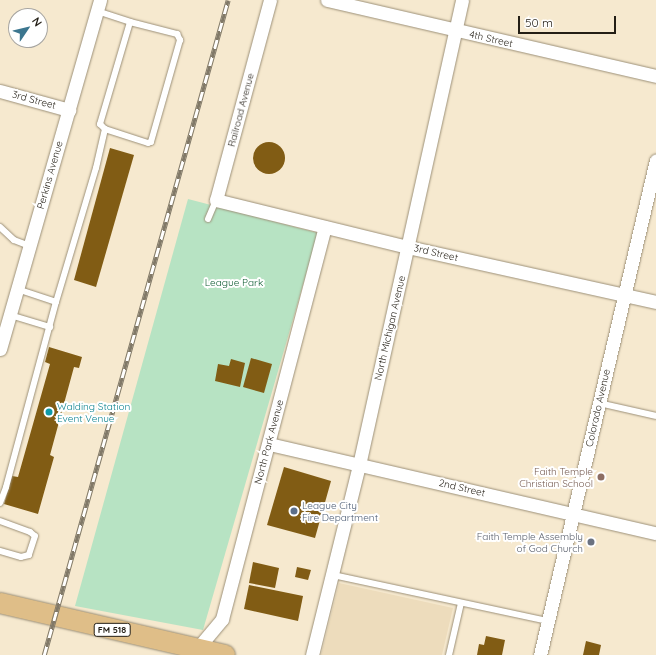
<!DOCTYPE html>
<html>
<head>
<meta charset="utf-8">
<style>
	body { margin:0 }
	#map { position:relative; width:656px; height:655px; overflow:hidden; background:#f6e9cf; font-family:Quicksand,sans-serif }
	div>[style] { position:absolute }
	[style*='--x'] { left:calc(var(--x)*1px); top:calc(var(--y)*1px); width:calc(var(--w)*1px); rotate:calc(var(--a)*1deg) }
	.built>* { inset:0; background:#eddcbc }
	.green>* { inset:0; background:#b7e3c3 }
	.building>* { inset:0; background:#815c14 }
	.round { border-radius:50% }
	.roads { filter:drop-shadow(0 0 1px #9c9078) drop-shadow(0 0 1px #9c9078) }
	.service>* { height:6px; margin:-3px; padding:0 3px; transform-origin:3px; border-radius:3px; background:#fff }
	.minor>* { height:13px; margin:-6.5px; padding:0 6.5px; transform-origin:6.5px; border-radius:6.5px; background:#fff }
	.primary>* { height:20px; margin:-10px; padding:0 10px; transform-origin:10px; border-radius:10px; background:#dfbe88 }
	.rail>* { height:4.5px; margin-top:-2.25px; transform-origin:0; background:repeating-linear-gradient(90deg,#fff 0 9px,#817968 0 18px); box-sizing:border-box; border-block:1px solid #817968 }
	.dots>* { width:11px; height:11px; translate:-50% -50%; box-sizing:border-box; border:2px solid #fff; border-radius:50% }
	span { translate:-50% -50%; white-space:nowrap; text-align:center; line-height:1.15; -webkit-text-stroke:4px #fff; paint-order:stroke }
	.shield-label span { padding:1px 3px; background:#fff; border:1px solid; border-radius:3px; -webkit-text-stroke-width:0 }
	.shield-label { font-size:9px; color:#231e15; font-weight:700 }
	.street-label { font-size:10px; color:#231e15 }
	.park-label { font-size:10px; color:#105e34 }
	.culture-label { font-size:10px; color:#0d838f }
	.left { translate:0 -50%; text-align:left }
	.education-label { font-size:10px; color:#785e54 }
	.right { translate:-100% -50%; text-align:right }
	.service-label { font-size:10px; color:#4e5e75 }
	.worship-label { font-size:10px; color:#5b616d }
	.north { position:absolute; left:8px; top:8px; width:40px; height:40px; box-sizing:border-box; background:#fff; border:1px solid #a7a5a1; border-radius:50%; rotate:55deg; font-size:11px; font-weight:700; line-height:16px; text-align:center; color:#231e15 }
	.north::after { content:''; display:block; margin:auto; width:14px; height:18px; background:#3c768f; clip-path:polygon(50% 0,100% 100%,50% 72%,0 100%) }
	.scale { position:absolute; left:518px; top:16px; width:98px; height:18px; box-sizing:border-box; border:2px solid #231e15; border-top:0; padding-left:5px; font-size:12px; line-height:14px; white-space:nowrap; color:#231e15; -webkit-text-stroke:3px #fff; paint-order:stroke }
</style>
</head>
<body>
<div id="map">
	<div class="built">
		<div style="clip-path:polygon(339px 583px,453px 608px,442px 655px,321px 655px)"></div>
	</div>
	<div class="green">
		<div style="clip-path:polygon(188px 199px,318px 233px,203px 630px,75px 606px)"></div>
	</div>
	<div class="building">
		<div class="round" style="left:253px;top:142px;width:32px;height:32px"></div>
		<div style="clip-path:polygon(110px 148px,134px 155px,96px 287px,74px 280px)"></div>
		<div style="clip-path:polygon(49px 347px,82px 357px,79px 368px,74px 367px,50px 455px,54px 457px,38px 514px,4px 504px,12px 476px,18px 477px,50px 364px,45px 362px)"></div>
		<div style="clip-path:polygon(251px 358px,272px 364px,264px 393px,243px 387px)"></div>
		<div style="clip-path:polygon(231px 359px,245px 363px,240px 387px,215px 381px,218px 364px,229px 366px)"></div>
		<div style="clip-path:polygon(284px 467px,331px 481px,315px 538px,267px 525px)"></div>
		<div style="clip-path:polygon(253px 562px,279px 568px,275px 588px,249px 583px)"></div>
		<div style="clip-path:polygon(297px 567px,311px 570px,308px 580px,295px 577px)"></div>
		<div style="clip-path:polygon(249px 585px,303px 596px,298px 621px,244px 609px)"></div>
		<div style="clip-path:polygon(486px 636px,505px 640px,502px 655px,477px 655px,479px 644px,484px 645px)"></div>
		<div style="clip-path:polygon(586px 641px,601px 645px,599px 655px,583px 655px)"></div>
	</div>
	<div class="roads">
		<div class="service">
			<div style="--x:97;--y:11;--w:35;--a:18"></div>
			<div style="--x:130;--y:22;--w:49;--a:14.3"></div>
			<div style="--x:177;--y:34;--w:7;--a:63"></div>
			<div style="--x:180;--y:40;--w:106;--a:105.9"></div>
			<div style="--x:151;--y:142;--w:3;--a:162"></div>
			<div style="--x:148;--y:143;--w:45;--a:-162"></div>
			<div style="--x:105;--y:129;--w:7;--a:-135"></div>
			<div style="--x:100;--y:124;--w:106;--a:-73.6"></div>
			<div style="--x:208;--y:219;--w:21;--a:-67"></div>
			<div style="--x:0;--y:227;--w:19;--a:43"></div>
			<div style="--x:14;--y:240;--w:17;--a:21"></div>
			<div style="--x:17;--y:289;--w:41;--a:18.4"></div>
			<div style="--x:10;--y:315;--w:42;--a:16.7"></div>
			<div style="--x:599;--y:403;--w:58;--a:12.8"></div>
			<div style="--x:0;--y:503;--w:17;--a:-69"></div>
			<div style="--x:6;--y:487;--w:192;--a:-74.9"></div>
			<div style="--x:56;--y:302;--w:140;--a:-73.4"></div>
			<div style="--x:96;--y:168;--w:40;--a:-77"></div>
			<div style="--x:0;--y:521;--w:32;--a:20"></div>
			<div style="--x:30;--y:532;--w:6;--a:39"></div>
			<div style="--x:35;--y:536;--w:20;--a:108"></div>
			<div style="--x:29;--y:555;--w:8;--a:166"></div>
			<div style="--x:21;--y:557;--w:22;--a:-164"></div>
			<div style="--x:333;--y:575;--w:220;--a:12.1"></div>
			<div style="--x:449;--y:655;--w:53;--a:-77"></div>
		</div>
		<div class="minor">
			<div style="--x:270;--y:0;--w:207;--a:105.1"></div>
			<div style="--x:216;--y:200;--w:198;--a:13.8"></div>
			<div style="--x:408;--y:247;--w:254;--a:12.5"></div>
			<div style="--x:327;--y:0;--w:338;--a:13"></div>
			<div style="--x:0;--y:91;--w:72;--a:15.4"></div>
			<div style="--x:0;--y:349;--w:363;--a:-74"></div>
			<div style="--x:269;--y:444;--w:397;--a:13"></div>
			<div style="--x:197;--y:649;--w:39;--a:-50"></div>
			<div style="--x:222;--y:619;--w:405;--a:-75.3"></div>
			<div style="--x:312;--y:655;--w:196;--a:-76.1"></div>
			<div style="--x:359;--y:465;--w:476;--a:-77.5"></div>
			<div style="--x:540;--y:655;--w:508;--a:-76.81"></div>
		</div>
		<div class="primary">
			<div style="--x:0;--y:603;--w:231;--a:13"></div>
		</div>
	</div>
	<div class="rail">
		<div style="--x:44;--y:655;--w:680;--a:-74.31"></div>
	</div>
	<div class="dots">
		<div style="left:49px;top:412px;background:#0f9aa8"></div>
		<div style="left:601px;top:477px;background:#8d6e63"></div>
		<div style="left:294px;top:511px;background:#5c6f8a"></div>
		<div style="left:591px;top:542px;background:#6b7280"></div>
	</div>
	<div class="shield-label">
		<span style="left:112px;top:630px">FM 518</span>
	</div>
	<div class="street-label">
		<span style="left:491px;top:39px;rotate:13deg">4th Street</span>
		<span style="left:34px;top:100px;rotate:15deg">3rd Street</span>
		<span style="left:241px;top:110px;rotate:-75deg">Railroad Avenue</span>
		<span style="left:50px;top:175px;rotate:-74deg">Perkins Avenue</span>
		<span style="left:436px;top:253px;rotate:13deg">3rd Street</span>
		<span style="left:390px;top:328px;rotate:-77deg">North Michigan Avenue</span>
		<span style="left:598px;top:408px;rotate:-77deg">Colorado Avenue</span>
		<span style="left:269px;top:442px;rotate:-75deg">North Park Avenue</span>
		<span style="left:462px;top:488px;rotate:13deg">2nd Street</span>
	</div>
	<div class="park-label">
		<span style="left:234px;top:283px">League Park</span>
	</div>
	<div class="culture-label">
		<span class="left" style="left:57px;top:412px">Walding Station<br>Event Venue</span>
	</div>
	<div class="education-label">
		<span class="right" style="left:593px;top:477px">Faith Temple<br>Christian School</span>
	</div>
	<div class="service-label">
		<span class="left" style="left:302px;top:511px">League City<br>Fire Department</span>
	</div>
	<div class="worship-label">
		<span class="right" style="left:583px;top:542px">Faith Temple Assembly<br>of God Church</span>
	</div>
	<div class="north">N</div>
	<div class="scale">50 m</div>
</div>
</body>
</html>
